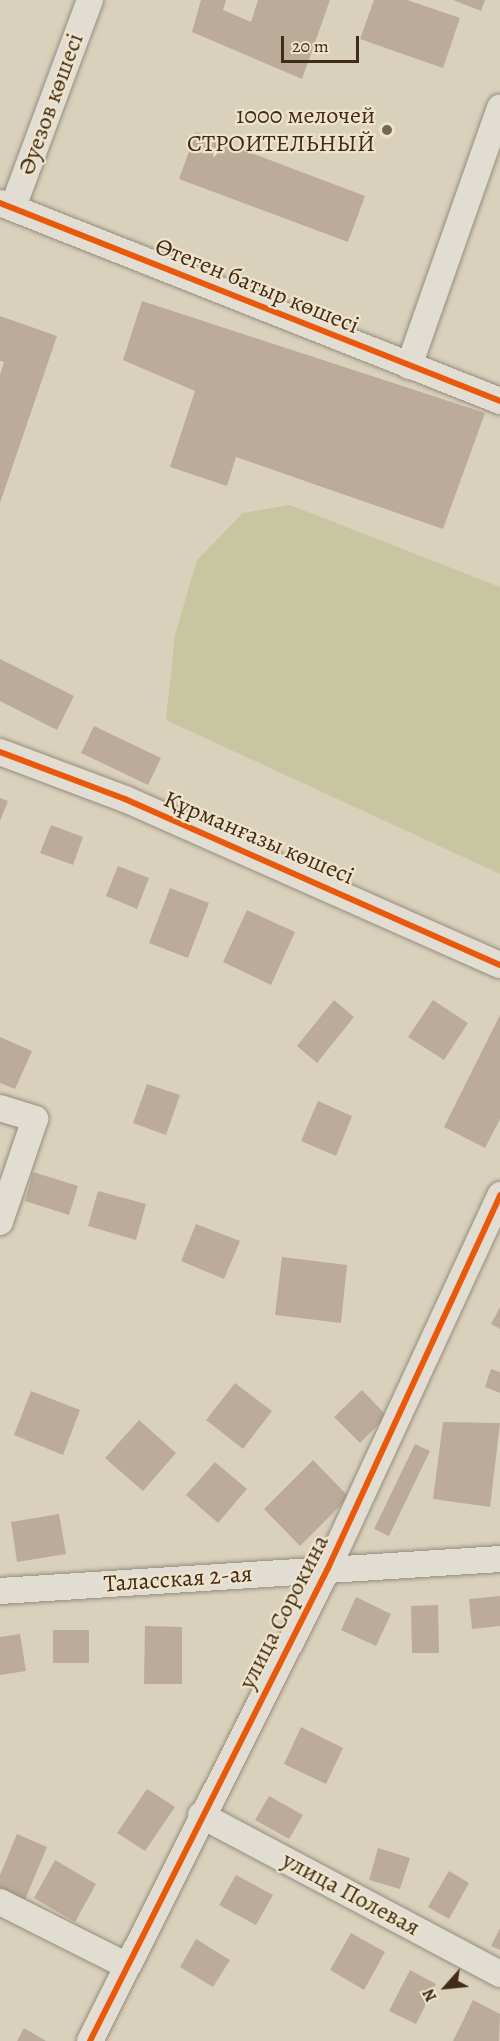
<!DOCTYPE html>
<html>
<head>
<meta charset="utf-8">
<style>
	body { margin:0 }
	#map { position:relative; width:500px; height:2041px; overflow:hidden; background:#dad1bc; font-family:Alegreya,serif }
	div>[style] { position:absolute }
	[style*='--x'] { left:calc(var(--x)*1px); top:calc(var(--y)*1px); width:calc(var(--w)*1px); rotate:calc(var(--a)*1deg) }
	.green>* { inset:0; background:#c7c6a0 }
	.building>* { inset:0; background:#bdab9a }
	.roads { filter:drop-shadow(0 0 2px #958d7e) drop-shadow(0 0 2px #958d7e) }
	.minor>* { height:26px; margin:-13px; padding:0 13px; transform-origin:13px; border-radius:13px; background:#e2ddd3 }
	.cycleway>* { height:6px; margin:-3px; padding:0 3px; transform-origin:3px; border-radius:3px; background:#e8590c }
	.dots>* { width:16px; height:16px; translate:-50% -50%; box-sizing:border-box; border:3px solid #efe4cb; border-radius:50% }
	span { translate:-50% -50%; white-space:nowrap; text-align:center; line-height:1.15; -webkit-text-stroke:4.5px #efe4cb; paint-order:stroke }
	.street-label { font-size:24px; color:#402b18 }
	.poi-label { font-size:24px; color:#402b18 }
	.right { translate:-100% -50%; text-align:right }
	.north { position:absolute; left:416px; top:1957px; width:60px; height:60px; -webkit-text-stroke:4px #efe4cb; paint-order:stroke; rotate:243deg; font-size:16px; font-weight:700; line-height:24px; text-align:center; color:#402b18 }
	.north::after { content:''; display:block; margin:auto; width:21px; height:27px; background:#402b18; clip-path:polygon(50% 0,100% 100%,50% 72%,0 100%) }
	.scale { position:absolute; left:281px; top:36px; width:78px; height:27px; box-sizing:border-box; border:3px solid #402b18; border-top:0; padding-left:8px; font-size:18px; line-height:21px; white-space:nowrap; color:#402b18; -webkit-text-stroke:4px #efe4cb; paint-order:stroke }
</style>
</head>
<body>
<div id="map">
	<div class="green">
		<div style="clip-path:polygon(290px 505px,500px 587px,500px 874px,166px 720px,175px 635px,197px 560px,243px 513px)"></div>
	</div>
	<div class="building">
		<div style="clip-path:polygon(201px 0,226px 0,223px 10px,251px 22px,258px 0,330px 0,302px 79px,192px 32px)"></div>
		<div style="clip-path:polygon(374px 0,407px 0,460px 18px,443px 68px,360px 39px)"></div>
		<div style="clip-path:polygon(453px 0,485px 0,481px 11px)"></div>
		<div style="clip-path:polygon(196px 132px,365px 196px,348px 242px,179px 179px)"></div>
		<div style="clip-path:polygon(142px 301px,485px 413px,443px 529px,236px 457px,227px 486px,170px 467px,195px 391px,123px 360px)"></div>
		<div style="clip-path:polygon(0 316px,57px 336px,0 503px,0 375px,4px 362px,0 361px)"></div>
		<div style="clip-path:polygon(0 659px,74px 696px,57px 730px,0 701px)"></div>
		<div style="clip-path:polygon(94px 726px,161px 758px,148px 785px,81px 753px)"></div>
		<div style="clip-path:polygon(0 798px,8px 801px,0 821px)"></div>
		<div style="clip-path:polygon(51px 825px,83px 837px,73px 865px,40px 853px)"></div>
		<div style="clip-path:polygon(118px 866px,149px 878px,137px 909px,106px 896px)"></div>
		<div style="clip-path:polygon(170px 888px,209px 903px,188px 958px,149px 943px)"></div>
		<div style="clip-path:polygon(247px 910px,295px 932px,271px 985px,223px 962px)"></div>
		<div style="clip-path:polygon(334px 1000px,354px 1017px,317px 1063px,297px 1046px)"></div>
		<div style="clip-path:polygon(433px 1000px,468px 1023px,444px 1060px,408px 1037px)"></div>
		<div style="clip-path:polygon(500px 1015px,500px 1119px,485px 1148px,444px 1127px)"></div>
		<div style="clip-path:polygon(0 1037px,32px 1051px,15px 1089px,0 1083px)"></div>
		<div style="clip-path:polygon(147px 1084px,180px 1095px,166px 1135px,133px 1123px)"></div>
		<div style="clip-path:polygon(318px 1101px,352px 1116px,336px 1156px,301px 1141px)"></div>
		<div style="clip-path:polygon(33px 1172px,78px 1186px,69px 1215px,25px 1201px)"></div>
		<div style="clip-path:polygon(98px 1191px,146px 1204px,136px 1240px,88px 1226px)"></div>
		<div style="clip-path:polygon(196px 1224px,240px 1241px,224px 1279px,181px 1261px)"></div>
		<div style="clip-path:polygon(282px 1257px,347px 1265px,341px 1323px,275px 1315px)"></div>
		<div style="clip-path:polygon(500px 1307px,500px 1329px,491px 1324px)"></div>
		<div style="clip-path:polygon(491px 1369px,500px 1372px,500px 1393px,485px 1387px)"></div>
		<div style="clip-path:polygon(235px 1383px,272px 1411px,243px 1449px,206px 1420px)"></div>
		<div style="clip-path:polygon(362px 1390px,387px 1416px,360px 1443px,334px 1417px)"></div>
		<div style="clip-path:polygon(31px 1391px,80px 1410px,63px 1455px,14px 1435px)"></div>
		<div style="clip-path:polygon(139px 1420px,176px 1453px,143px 1491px,105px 1458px)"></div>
		<div style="clip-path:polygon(443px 1422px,500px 1423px,490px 1507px,433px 1499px)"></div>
		<div style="clip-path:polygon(415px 1444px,430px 1451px,389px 1536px,374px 1529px)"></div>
		<div style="clip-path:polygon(313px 1460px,349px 1497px,300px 1546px,264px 1509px)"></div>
		<div style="clip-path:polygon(215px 1462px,247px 1489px,218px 1523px,186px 1495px)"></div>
		<div style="clip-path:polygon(59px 1514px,66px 1554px,17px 1562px,11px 1522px)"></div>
		<div style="clip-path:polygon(500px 1596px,500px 1626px,472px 1629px,469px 1599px)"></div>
		<div style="clip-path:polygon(356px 1597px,391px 1614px,376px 1646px,341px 1630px)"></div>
		<div style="clip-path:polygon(438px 1605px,439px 1653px,412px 1653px,411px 1606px)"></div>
		<div style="clip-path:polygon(145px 1626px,182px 1627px,182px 1684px,144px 1684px)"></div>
		<div style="clip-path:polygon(53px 1630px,89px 1630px,89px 1663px,53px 1663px)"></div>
		<div style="clip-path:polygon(20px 1634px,26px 1671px,0 1675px,0 1637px)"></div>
		<div style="clip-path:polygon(301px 1727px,343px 1748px,326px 1784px,284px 1764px)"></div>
		<div style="clip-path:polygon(147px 1789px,175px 1807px,145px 1851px,117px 1833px)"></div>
		<div style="clip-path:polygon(269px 1796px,303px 1815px,289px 1839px,255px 1820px)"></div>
		<div style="clip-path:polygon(17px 1834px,47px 1847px,24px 1902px,0 1891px,0 1875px)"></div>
		<div style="clip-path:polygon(378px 1848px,410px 1858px,400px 1889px,369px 1880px)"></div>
		<div style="clip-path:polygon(55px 1860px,96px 1884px,75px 1922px,34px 1898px)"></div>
		<div style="clip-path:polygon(449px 1871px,469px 1883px,449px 1919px,428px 1907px)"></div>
		<div style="clip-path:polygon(236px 1875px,273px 1895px,256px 1925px,219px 1905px)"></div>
		<div style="clip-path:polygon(500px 1928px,500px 1950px,491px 1946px)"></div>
		<div style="clip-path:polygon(351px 1933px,385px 1952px,364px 1990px,330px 1970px)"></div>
		<div style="clip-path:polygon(196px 1939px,230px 1960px,213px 1987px,180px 1967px)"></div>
		<div style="clip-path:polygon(410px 1970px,436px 1984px,416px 2024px,389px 2011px)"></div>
		<div style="clip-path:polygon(473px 2000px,500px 2014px,499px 2041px,453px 2041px)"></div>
		<div style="clip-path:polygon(24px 2028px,46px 2041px,17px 2041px)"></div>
	</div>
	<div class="roads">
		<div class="minor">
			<div style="--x:0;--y:203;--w:538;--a:21.6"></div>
			<div style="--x:13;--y:207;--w:221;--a:-69.6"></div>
			<div style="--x:409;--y:366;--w:274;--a:-70.6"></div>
			<div style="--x:0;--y:752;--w:134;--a:20.6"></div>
			<div style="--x:125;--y:799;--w:410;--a:23.9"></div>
			<div style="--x:0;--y:1108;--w:37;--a:17"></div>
			<div style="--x:35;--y:1119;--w:109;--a:108.8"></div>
			<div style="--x:0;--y:1591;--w:501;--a:-3.66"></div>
			<div style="--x:201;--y:1815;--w:339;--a:28"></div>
			<div style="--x:0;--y:1902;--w:142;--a:26.7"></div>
			<div style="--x:90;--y:2041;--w:530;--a:-63.29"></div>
			<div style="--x:328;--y:1568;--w:411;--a:-65.2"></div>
		</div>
	</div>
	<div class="cycleway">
		<div style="--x:0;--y:203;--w:538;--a:21.6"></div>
		<div style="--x:0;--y:752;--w:134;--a:20.6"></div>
		<div style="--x:125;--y:799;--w:410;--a:23.9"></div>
		<div style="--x:90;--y:2041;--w:530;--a:-63.29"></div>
		<div style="--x:328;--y:1568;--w:411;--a:-65.2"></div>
	</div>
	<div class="dots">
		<div style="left:387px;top:130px;background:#766551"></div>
	</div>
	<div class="street-label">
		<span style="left:51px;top:104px;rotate:-70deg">Әуезов көшесі</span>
		<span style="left:257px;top:286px;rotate:22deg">Өтеген батыр көшесі</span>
		<span style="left:259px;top:838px;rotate:23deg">Құрманғазы көшесі</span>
		<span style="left:178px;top:1579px;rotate:-4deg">Таласская 2-ая</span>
		<span style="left:284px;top:1612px;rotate:-63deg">улица Сорокина</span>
		<span style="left:351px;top:1894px;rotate:28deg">улица Полевая</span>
	</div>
	<div class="poi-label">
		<span class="right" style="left:375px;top:130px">1000 мелочей<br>СТРОИТЕЛЬНЫЙ</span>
	</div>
	<div class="north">N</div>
	<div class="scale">20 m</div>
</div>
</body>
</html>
